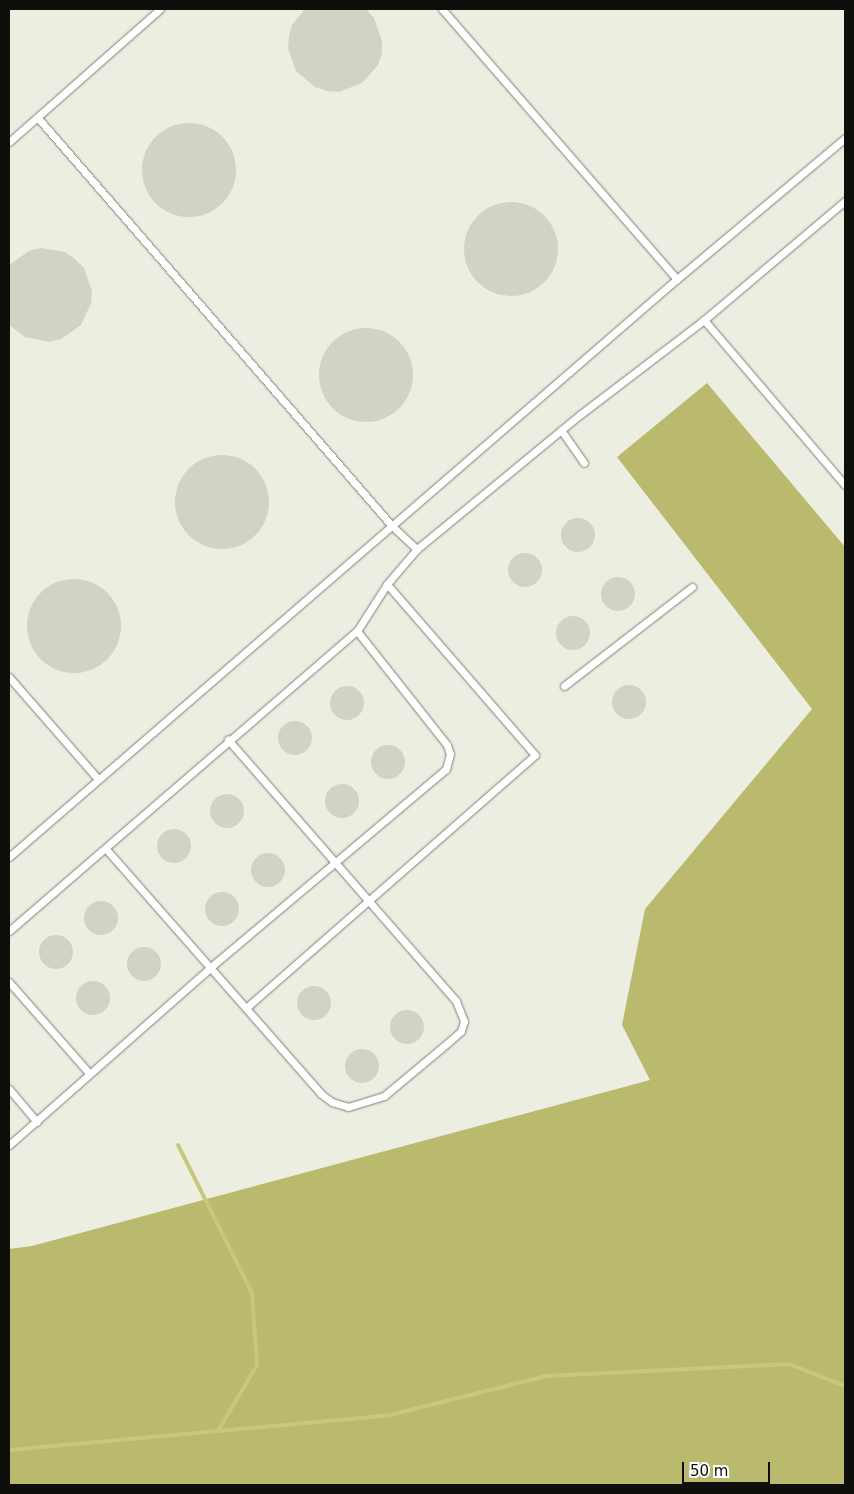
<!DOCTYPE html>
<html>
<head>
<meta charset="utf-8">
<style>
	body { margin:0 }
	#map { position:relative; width:854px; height:1494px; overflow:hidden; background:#edeee2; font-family:"DejaVu Sans",sans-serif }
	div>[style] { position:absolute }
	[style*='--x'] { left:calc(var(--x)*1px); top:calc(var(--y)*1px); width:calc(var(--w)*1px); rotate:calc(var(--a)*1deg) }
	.forest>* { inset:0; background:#baba6e }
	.stream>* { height:4px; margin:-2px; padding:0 2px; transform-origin:2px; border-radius:2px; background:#c8c87c }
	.building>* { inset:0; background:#d2d2c6 }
	.round { border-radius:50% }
	.roads { filter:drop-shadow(0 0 1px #7f8075) drop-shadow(0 0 1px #7f8075) }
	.service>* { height:7px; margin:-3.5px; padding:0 3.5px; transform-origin:3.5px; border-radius:3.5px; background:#fff }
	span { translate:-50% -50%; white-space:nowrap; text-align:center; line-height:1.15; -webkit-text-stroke:4px #fff; paint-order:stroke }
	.frame { position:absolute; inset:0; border:10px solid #0e0e0a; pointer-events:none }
	.scale { position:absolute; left:682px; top:1462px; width:88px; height:22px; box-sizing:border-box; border:2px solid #0e0e0a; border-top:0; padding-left:6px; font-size:15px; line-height:18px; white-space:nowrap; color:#0e0e0a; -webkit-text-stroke:4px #fff; paint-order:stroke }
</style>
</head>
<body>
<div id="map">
	<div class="forest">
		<div style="clip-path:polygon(707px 383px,845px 547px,845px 1485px,9px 1485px,9px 1249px,32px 1246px,650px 1080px,622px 1025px,645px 909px,812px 709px,617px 457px)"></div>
	</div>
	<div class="stream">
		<div style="--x:178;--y:1145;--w:165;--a:63.4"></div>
		<div style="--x:252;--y:1293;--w:72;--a:86"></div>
		<div style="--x:257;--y:1365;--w:77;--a:120.6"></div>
		<div style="--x:9;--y:1450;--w:383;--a:-5.2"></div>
		<div style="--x:390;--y:1415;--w:161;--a:-14"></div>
		<div style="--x:546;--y:1376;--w:243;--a:-2.8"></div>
		<div style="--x:789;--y:1364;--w:60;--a:21.4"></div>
	</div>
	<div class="building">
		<div style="clip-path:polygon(305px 9px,366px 9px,374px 18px,382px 41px,382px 53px,378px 65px,362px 83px,339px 92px,327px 91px,315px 87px,296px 71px,288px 48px,289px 36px,292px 25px)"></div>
		<div class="round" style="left:142px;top:123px;width:94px;height:94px"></div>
		<div class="round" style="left:464px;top:202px;width:94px;height:94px"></div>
		<div style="clip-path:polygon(41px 248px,65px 252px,75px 259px,84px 268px,92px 291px,91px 303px,81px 325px,61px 339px,49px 342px,25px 337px,9px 325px,9px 265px,29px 251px)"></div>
		<div class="round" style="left:319px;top:328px;width:94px;height:94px"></div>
		<div class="round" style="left:175px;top:455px;width:94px;height:94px"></div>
		<div class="round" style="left:561px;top:518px;width:34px;height:34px"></div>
		<div class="round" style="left:508px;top:553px;width:34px;height:34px"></div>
		<div class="round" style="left:601px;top:577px;width:34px;height:34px"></div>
		<div class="round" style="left:27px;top:579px;width:94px;height:94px"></div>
		<div class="round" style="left:556px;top:616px;width:34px;height:34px"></div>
		<div class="round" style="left:612px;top:685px;width:34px;height:34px"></div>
		<div class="round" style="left:330px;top:686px;width:34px;height:34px"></div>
		<div class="round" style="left:278px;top:721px;width:34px;height:34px"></div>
		<div class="round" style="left:371px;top:745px;width:34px;height:34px"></div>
		<div class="round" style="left:325px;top:784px;width:34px;height:34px"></div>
		<div class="round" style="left:210px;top:794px;width:34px;height:34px"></div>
		<div class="round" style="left:157px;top:829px;width:34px;height:34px"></div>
		<div class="round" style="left:251px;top:853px;width:34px;height:34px"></div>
		<div class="round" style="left:205px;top:892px;width:34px;height:34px"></div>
		<div class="round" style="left:84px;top:901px;width:34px;height:34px"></div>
		<div class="round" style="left:39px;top:935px;width:34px;height:34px"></div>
		<div class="round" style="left:127px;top:947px;width:34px;height:34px"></div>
		<div class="round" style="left:76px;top:981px;width:34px;height:34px"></div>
		<div class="round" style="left:297px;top:986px;width:34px;height:34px"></div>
		<div class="round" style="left:390px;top:1010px;width:34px;height:34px"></div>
		<div class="round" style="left:345px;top:1049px;width:34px;height:34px"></div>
	</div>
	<div class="roads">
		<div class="service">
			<div style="--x:442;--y:9;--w:358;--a:49"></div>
			<div style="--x:38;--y:118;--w:540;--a:49.05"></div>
			<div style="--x:392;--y:526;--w:34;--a:43"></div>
			<div style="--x:9;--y:142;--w:201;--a:-41.4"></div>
			<div style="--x:704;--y:320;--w:217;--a:49.5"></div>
			<div style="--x:561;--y:430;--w:40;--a:55.1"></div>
			<div style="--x:357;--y:631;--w:56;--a:-57.4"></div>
			<div style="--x:387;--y:584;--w:46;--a:-49.4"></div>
			<div style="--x:417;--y:549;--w:212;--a:-39.5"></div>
			<div style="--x:581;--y:414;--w:155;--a:-37.4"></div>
			<div style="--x:704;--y:320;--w:185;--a:-40.2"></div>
			<div style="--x:9;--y:677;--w:135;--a:48.9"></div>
			<div style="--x:564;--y:686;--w:162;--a:-37.7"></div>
			<div style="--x:106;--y:849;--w:326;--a:48.7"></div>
			<div style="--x:321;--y:1094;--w:14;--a:36"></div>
			<div style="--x:332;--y:1102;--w:17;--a:17"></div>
			<div style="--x:348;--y:1107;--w:38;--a:-17"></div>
			<div style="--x:384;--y:1096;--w:87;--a:-39.9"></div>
			<div style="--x:451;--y:1040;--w:13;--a:-42"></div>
			<div style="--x:461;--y:1031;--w:10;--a:-73"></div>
			<div style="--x:464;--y:1021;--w:22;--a:-112"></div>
			<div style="--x:456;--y:1001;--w:347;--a:-131.1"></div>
			<div style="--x:9;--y:857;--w:883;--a:-40.87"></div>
			<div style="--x:677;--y:279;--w:219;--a:-40"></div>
			<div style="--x:9;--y:931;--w:459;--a:-40.8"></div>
			<div style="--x:357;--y:631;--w:145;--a:51.7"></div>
			<div style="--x:447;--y:745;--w:9;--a:72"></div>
			<div style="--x:450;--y:754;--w:16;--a:105"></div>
			<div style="--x:446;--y:769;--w:309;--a:139.9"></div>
			<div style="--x:210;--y:968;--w:268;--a:138.6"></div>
			<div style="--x:9;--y:982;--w:121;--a:48.7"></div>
			<div style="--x:246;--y:1008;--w:384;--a:-41.2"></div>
			<div style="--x:535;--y:755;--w:226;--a:-130.9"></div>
			<div style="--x:9;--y:1089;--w:43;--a:49.7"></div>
		</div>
	</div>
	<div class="frame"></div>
	<div class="scale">50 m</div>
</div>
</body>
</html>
